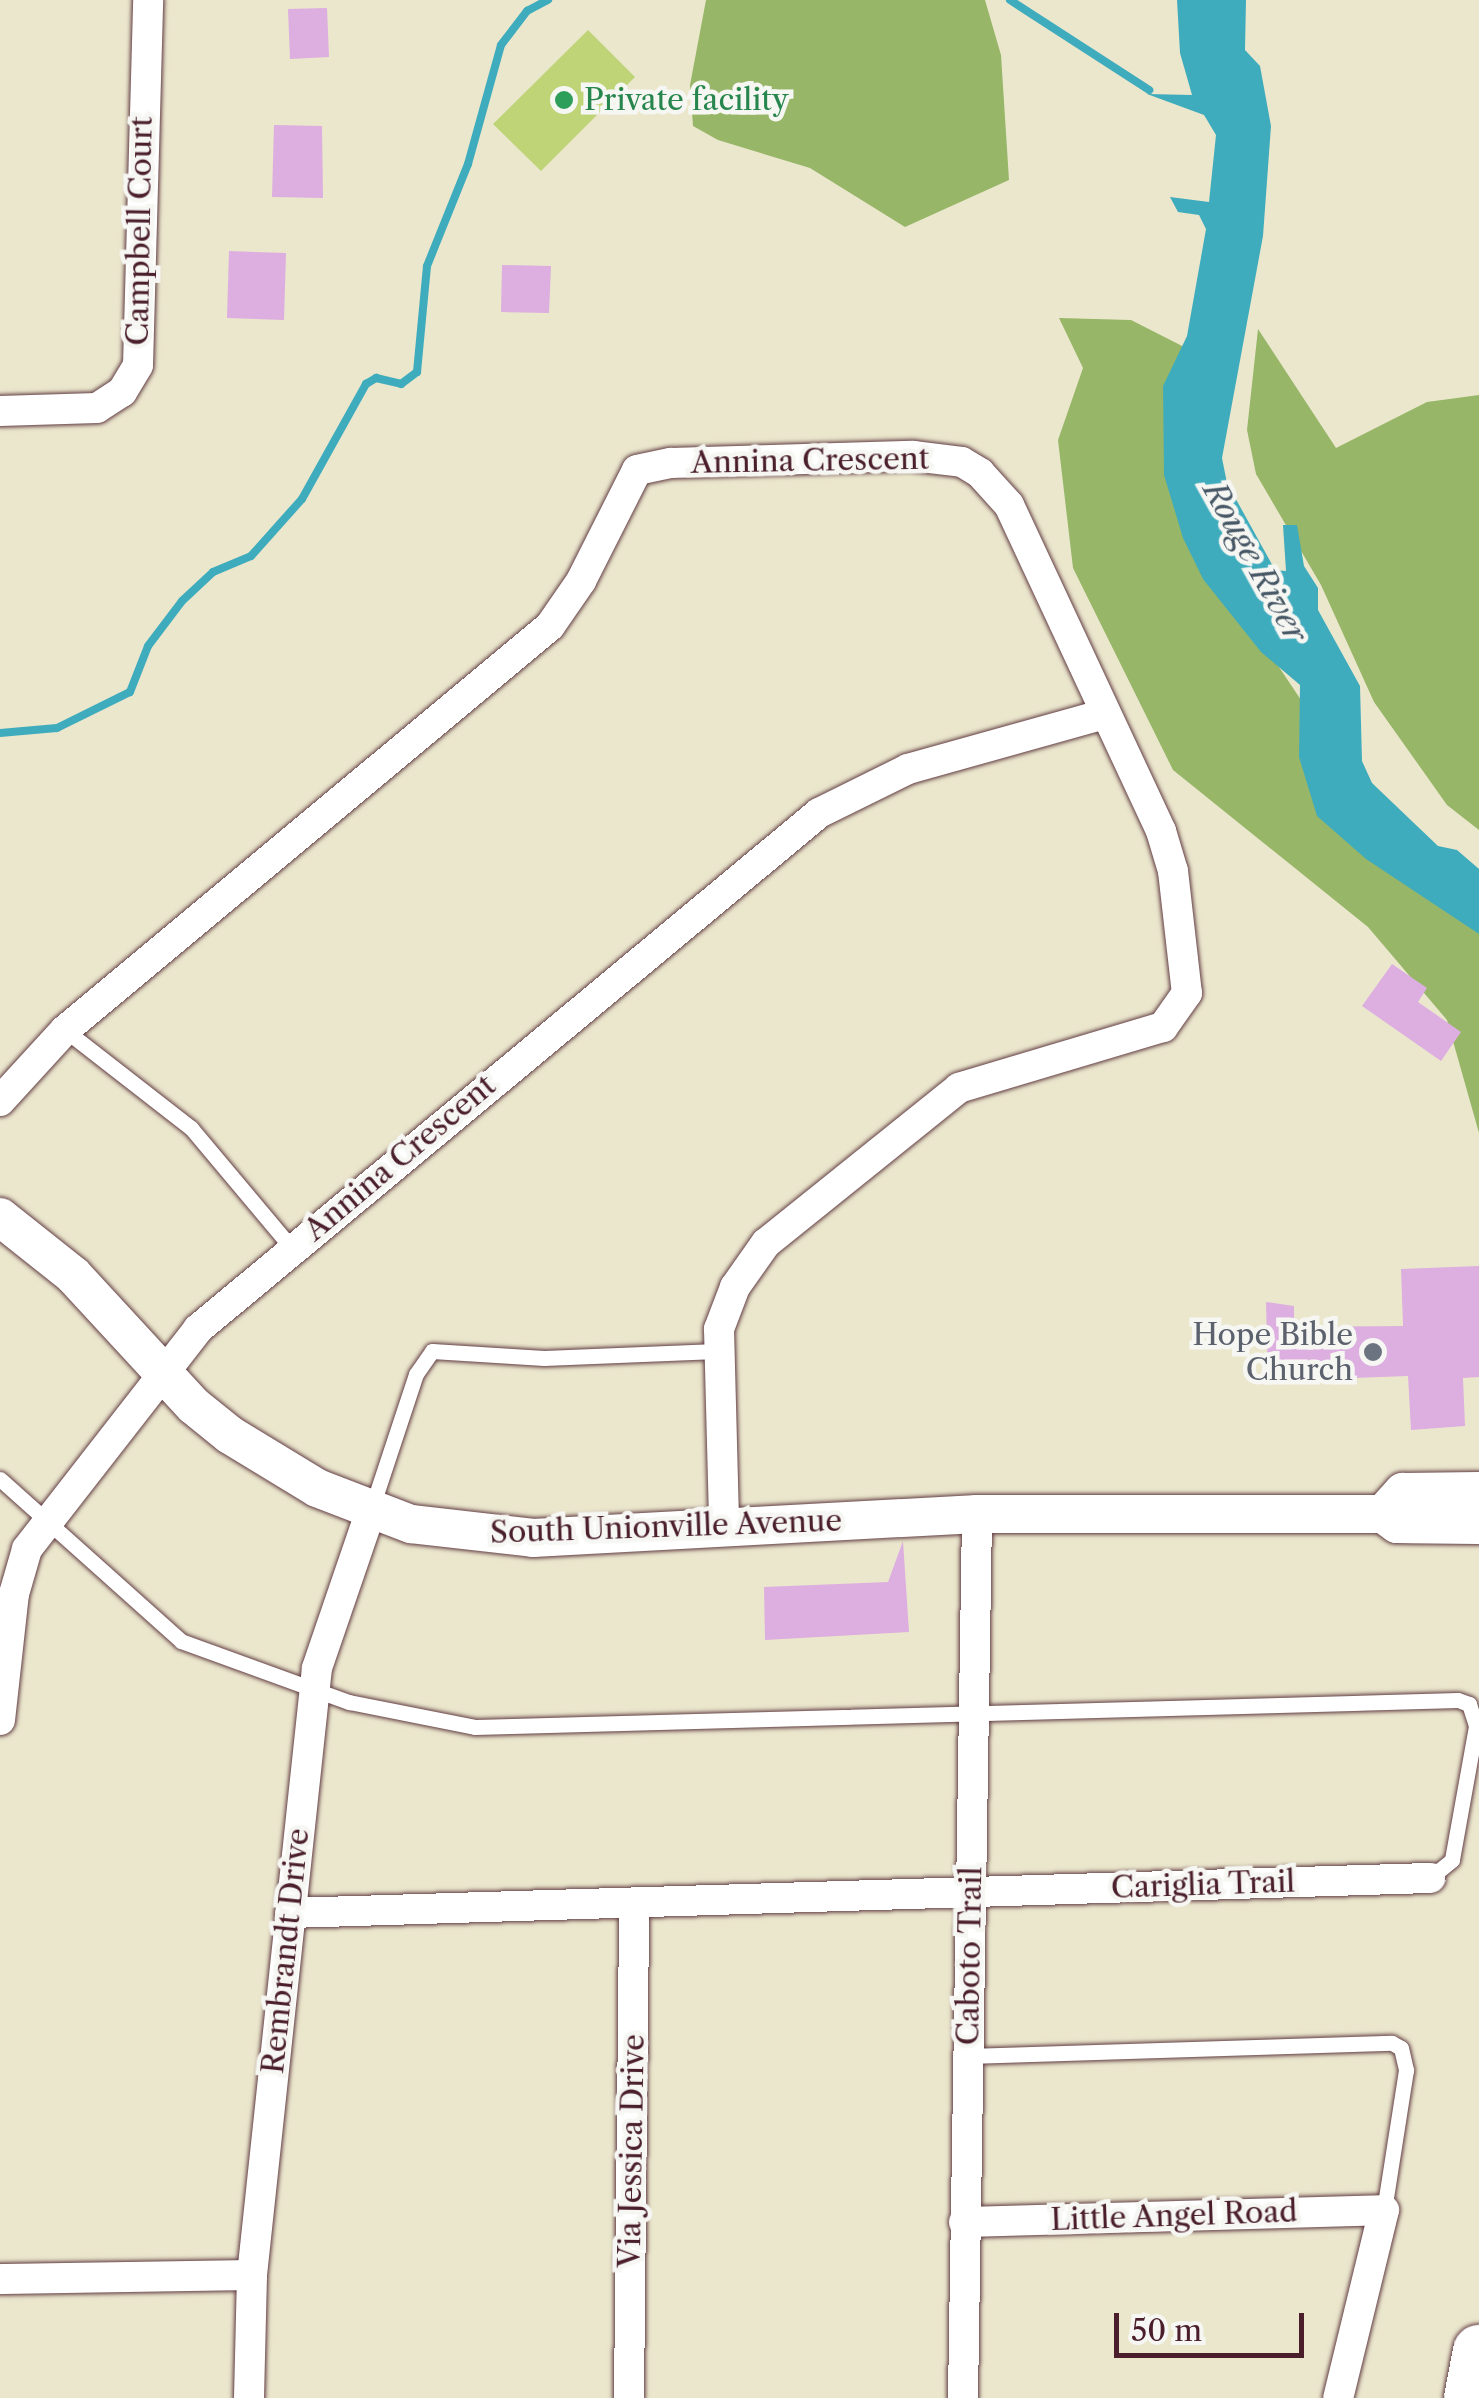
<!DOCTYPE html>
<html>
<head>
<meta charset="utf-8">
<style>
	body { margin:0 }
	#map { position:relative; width:1479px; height:2398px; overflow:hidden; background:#ebe7cd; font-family:"Libre Caslon Text",serif }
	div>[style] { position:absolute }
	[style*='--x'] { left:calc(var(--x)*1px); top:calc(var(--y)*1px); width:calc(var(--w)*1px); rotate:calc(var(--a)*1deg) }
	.green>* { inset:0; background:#bfd477 }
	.forest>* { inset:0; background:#97b668 }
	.water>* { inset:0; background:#3facbd }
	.stream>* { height:8px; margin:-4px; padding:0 4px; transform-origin:4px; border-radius:4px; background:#3facbd }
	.building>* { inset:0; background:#ddaee0 }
	.roads { filter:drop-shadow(0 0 2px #623d43) drop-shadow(0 0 2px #623d43) }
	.service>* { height:15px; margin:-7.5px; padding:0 7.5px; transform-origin:7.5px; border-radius:7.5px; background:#fff }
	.minor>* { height:30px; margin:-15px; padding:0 15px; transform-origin:15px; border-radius:15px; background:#fff }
	.tertiary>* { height:38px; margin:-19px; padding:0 19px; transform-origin:19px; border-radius:19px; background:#fff }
	.motorway>* { height:52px; margin:-26px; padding:0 26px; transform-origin:26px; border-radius:26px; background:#fff }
	.dots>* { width:28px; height:28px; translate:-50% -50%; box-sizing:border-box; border:5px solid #f6f6f2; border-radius:50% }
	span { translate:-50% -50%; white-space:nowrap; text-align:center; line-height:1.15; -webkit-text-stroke:9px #f6f6f2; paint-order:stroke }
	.leisure-label { font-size:30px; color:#27864d }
	.left { translate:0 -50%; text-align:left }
	.street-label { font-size:30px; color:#4a1f2b }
	.worship-label { font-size:30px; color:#5b616d }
	.right { translate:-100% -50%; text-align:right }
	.water-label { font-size:32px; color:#465765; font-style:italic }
	.scale { position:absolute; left:1114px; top:2313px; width:190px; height:45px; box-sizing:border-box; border:5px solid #4a1f2b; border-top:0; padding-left:12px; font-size:30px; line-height:35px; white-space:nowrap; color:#4a1f2b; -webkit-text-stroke:8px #f6f6f2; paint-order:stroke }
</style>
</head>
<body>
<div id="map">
	<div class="green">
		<div style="clip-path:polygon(588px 30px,635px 77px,541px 171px,493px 124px)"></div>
	</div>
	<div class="forest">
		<div style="clip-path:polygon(706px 0,985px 0,1001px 55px,1009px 180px,905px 227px,810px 168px,718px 140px,693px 126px,690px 85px)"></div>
		<div style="clip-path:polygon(1059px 318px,1131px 320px,1194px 352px,1174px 431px,1271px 655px,1313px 718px,1479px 902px,1479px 1133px,1447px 1020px,1368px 927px,1173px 770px,1073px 568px,1058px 440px,1083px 368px)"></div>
		<div style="clip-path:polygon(1258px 329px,1336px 448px,1427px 402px,1479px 395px,1479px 830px,1447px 805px,1374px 702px,1321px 585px,1256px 474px,1247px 430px)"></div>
	</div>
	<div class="water">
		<div style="clip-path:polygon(1177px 0,1246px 0,1245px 50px,1260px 66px,1271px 126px,1263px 236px,1222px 458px,1227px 483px,1275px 570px,1286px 571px,1283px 525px,1297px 525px,1304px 566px,1318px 588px,1318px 610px,1360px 686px,1362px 761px,1372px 783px,1438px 846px,1457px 850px,1479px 869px,1479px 934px,1366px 859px,1317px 816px,1299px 757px,1300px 685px,1261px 652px,1203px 579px,1183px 538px,1164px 475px,1163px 386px,1187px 336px,1206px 229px,1199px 215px,1178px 212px,1170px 197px,1209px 202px,1216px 135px,1204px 115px,1147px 94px,1192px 95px,1180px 53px)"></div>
	</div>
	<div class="stream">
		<div style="--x:1010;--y:0;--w:166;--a:32.9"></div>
		<div style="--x:0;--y:733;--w:57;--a:-5"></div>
		<div style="--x:57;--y:728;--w:81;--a:-26.3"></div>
		<div style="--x:130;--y:692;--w:49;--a:-68.6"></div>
		<div style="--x:148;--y:646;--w:56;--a:-52.9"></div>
		<div style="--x:182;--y:601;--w:42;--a:-43.1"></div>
		<div style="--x:213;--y:572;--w:41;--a:-22.8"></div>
		<div style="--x:251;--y:556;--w:76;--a:-48.2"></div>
		<div style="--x:302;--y:499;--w:132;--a:-60.9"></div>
		<div style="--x:366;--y:384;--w:12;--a:-31"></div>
		<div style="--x:376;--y:378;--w:26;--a:13"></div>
		<div style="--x:401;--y:384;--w:20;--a:-37"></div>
		<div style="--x:417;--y:372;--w:106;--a:-84.6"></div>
		<div style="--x:427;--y:266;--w:110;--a:-68.1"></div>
		<div style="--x:468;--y:164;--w:123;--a:-74.5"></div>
		<div style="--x:501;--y:45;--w:43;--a:-52.6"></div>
		<div style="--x:527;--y:11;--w:24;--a:-28"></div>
	</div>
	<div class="building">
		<div style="clip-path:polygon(327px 8px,329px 57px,290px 59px,288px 9px)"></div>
		<div style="clip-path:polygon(274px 125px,322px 126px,323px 198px,272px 197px)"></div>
		<div style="clip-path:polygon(229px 251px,286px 253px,284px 320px,227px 318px)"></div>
		<div style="clip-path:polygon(502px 265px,551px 266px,549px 313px,501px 312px)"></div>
		<div style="clip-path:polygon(1392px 964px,1427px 988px,1418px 1002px,1461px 1032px,1441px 1061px,1362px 1006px)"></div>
		<div style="clip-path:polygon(1479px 1266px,1479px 1377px,1463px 1378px,1465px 1426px,1411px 1430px,1408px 1376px,1268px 1381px,1266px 1302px,1294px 1306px,1294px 1327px,1403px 1326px,1401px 1269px)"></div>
		<div style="clip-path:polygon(903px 1541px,909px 1632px,765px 1640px,764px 1587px,888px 1582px)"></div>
	</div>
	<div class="roads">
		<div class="service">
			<div style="--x:65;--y:1030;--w:160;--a:37.9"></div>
			<div style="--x:191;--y:1128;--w:155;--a:50"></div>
			<div style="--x:0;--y:1479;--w:243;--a:41.8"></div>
			<div style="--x:181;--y:1641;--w:179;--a:20"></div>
			<div style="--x:349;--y:1702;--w:128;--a:11.2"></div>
			<div style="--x:475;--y:1727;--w:983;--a:-1.57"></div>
			<div style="--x:1458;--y:1700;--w:12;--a:20"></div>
			<div style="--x:1469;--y:1704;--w:23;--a:72"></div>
			<div style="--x:1476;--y:1726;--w:136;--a:100.2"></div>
			<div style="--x:1452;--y:1860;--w:28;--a:141"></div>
			<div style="--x:371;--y:1510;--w:143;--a:-71.7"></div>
			<div style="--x:416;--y:1374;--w:28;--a:-55"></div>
			<div style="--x:432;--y:1351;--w:112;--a:3.6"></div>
			<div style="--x:544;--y:1358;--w:173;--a:-2.3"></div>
			<div style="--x:968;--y:2056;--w:424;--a:-1.8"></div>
			<div style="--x:1392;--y:2043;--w:10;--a:29"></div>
			<div style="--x:1401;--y:2048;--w:23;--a:77"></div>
			<div style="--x:1406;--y:2070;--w:142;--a:98.9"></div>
		</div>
		<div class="minor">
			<div style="--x:0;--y:411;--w:97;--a:-1.8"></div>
			<div style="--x:97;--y:408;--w:30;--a:-33"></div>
			<div style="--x:122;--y:392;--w:31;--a:-59"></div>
			<div style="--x:138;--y:365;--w:365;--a:-88.4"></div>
			<div style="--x:0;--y:1101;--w:96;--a:-47.5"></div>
			<div style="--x:65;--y:1030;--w:631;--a:-39.79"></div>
			<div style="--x:550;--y:626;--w:55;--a:-55.4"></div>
			<div style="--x:581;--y:581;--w:124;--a:-63.2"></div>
			<div style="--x:637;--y:470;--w:35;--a:-12"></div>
			<div style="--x:671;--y:463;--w:242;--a:-1.7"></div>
			<div style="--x:913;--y:456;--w:49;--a:7"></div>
			<div style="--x:962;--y:462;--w:21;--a:31"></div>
			<div style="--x:980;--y:473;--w:43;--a:47.8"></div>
			<div style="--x:1009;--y:505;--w:360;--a:65"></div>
			<div style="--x:1161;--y:831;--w:42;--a:73.3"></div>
			<div style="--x:1173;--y:871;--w:123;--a:83.5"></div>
			<div style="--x:1187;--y:993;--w:42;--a:125.2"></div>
			<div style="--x:1163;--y:1027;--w:213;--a:163.4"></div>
			<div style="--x:959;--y:1088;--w:248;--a:141.2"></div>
			<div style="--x:766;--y:1243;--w:54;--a:125.2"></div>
			<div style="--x:735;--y:1287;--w:45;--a:110.9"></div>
			<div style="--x:719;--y:1329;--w:197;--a:88.5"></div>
			<div style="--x:0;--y:1720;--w:127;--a:-83.7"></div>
			<div style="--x:14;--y:1594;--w:47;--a:-73.9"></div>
			<div style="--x:27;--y:1549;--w:279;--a:-52.1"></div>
			<div style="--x:198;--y:1329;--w:807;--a:-39.72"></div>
			<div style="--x:819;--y:813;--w:99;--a:-26.3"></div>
			<div style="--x:908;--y:769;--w:201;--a:-15.6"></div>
			<div style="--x:290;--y:1913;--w:1141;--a:-1.76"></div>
			<div style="--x:964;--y:2222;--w:420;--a:-1.6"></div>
			<div style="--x:1384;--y:2210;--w:194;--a:103.7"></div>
			<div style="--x:0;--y:2279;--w:252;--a:-0.9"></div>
			<div style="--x:249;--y:2398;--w:123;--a:-88.6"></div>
			<div style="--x:252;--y:2275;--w:610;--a:-83.89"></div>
			<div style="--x:317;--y:1668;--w:164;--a:-71.1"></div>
			<div style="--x:629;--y:2398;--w:493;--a:-89.4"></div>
			<div style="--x:963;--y:2398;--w:884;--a:-89.09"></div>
		</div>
		<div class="tertiary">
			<div style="--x:0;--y:1217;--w:93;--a:38.5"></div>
			<div style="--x:73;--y:1275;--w:178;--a:47.3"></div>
			<div style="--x:194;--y:1406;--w:46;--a:38.9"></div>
			<div style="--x:230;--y:1435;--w:102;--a:31.3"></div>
			<div style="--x:317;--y:1488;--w:101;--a:21"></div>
			<div style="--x:411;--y:1524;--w:123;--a:6.5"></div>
			<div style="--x:533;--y:1538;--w:445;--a:-3.1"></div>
			<div style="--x:977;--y:1514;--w:406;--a:0"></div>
			<div style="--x:1383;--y:1514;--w:17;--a:36"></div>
			<div style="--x:1397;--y:1524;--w:82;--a:0.7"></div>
			<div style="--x:1383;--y:1514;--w:30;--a:-48"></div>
			<div style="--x:1403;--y:1492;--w:76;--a:-0.8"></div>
		</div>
		<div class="motorway">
			<div style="--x:1470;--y:2398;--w:48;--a:-79.2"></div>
		</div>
	</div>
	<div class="dots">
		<div style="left:564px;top:100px;background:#2e9e5b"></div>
		<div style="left:1373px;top:1352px;background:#6b7280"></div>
	</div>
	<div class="leisure-label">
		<span class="left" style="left:584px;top:100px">Private facility</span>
	</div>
	<div class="street-label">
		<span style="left:140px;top:231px;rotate:-89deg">Campbell Court</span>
		<span style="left:810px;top:461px;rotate:-1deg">Annina Crescent</span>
		<span style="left:400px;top:1158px;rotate:-40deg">Annina Crescent</span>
		<span style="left:666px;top:1527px;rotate:-2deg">South Unionville Avenue</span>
		<span style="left:1203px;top:1885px;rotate:-2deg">Cariglia Trail</span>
		<span style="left:286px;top:1951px;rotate:-84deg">Rembrandt Drive</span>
		<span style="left:970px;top:1956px;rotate:-89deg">Caboto Trail</span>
		<span style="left:632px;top:2151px;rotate:-89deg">Via Jessica Drive</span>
		<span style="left:1174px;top:2216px;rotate:-2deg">Little Angel Road</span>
	</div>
	<div class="worship-label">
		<span class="right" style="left:1353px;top:1352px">Hope Bible<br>Church</span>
	</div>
	<div class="water-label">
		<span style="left:1255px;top:562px;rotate:61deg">Rouge River</span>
	</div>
	<div class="scale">50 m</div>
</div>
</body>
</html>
